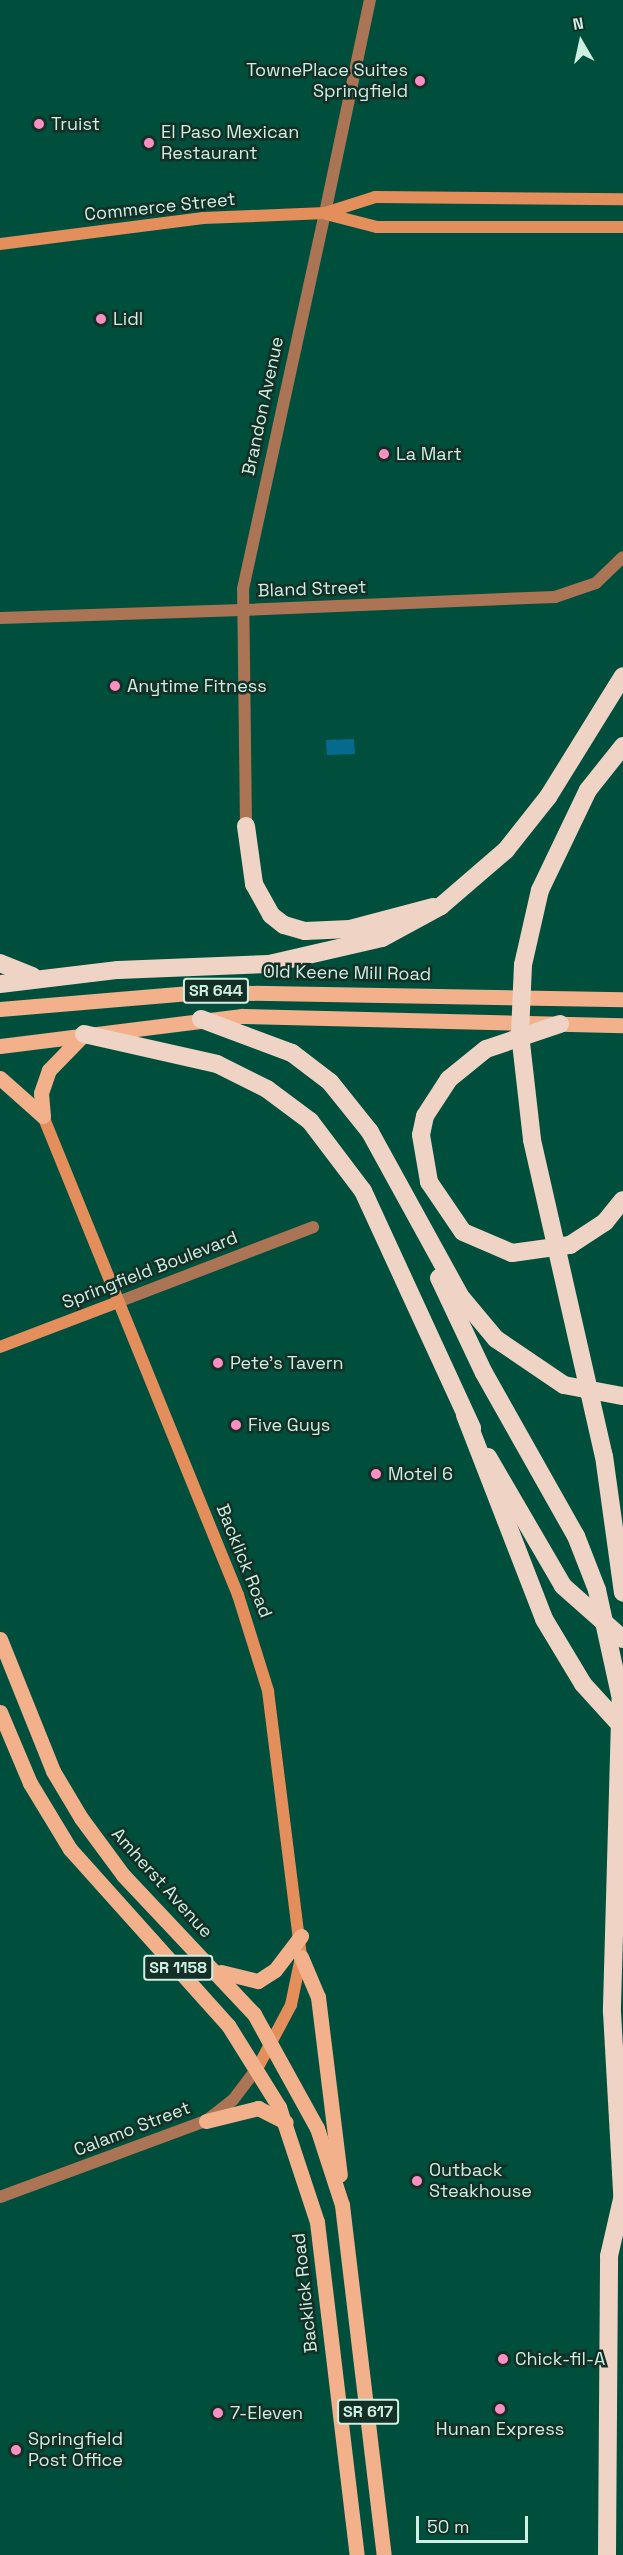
<!DOCTYPE html>
<html>
<head>
<meta charset="utf-8">
<style>
	body { margin:0 }
	#map { position:relative; width:623px; height:2555px; overflow:hidden; background:#004f3c; font-family:"Space Grotesk",sans-serif }
	div>[style] { position:absolute }
	[style*='--x'] { left:calc(var(--x)*1px); top:calc(var(--y)*1px); width:calc(var(--w)*1px); rotate:calc(var(--a)*1deg) }
	.water>* { inset:0; background:#066a8e }
	.minor>* { height:12px; margin:-6px; padding:0 6px; transform-origin:6px; border-radius:6px; background:#aa7455 }
	.tertiary>* { height:12px; margin:-6px; padding:0 6px; transform-origin:6px; border-radius:6px; background:#aa7455 }
	.secondary>* { height:12px; margin:-6px; padding:0 6px; transform-origin:6px; border-radius:6px; background:#e38e5b }
	.primary>* { height:15px; margin:-7.5px; padding:0 7.5px; transform-origin:7.5px; border-radius:7.5px; background:#f2b08b }
	.motorway>* { height:18px; margin:-9px; padding:0 9px; transform-origin:9px; border-radius:9px; background:#efd4c5 }
	.motorway-bridge>* { height:18px; margin:-9px; padding:0 9px; transform-origin:9px; border-radius:9px; background:#efd4c5 }
	.dots>* { width:16px; height:16px; translate:-50% -50%; box-sizing:border-box; border:3px solid #132f26; border-radius:50% }
	span { translate:-50% -50%; white-space:nowrap; text-align:center; line-height:1.15; -webkit-text-stroke:5px #132f26; paint-order:stroke }
	.shield-label span { padding:2px 4px; background:#132f26; border:2px solid; border-radius:4px; -webkit-text-stroke-width:0 }
	.shield-label { font-size:16px; color:#ceefe2; font-weight:700 }
	.poi-label { font-size:18px; color:#ceefe2 }
	.right { translate:-100% -50%; text-align:right }
	.left { translate:0 -50%; text-align:left }
	.street-label { font-size:18px; color:#ceefe2 }
	.north { position:absolute; left:551px; top:12px; width:60px; height:60px; -webkit-text-stroke:4px #132f26; paint-order:stroke; rotate:351deg; font-size:16px; font-weight:700; line-height:24px; text-align:center; color:#ceefe2 }
	.north::after { content:''; display:block; margin:auto; width:21px; height:27px; background:#ceefe2; clip-path:polygon(50% 0,100% 100%,50% 72%,0 100%) }
	.scale { position:absolute; left:416px; top:2516px; width:112px; height:27px; box-sizing:border-box; border:3px solid #ceefe2; border-top:0; padding-left:8px; font-size:18px; line-height:21px; white-space:nowrap; color:#ceefe2; -webkit-text-stroke:4px #132f26; paint-order:stroke }
</style>
</head>
<body>
<div id="map">
	<div class="water">
		<div style="clip-path:polygon(354px 739px,355px 754px,327px 755px,326px 740px)"></div>
	</div>
	<div class="minor">
		<div style="--x:325;--y:213;--w:218;--a:-78.1"></div>
		<div style="--x:242;--y:610;--w:313;--a:-2.4"></div>
		<div style="--x:555;--y:597;--w:43;--a:-18.9"></div>
		<div style="--x:596;--y:583;--w:37;--a:-44"></div>
		<div style="--x:118;--y:1302;--w:209;--a:-21"></div>
		<div style="--x:0;--y:2197;--w:220;--a:-20.3"></div>
		<div style="--x:206;--y:2121;--w:34;--a:-38"></div>
		<div style="--x:233;--y:2100;--w:41;--a:-52.9"></div>
	</div>
	<div class="tertiary">
		<div style="--x:0;--y:618;--w:242;--a:-1.9"></div>
		<div style="--x:246;--y:826;--w:237;--a:-90.7"></div>
		<div style="--x:243;--y:589;--w:385;--a:-77.7"></div>
	</div>
	<div class="secondary">
		<div style="--x:326;--y:214;--w:53;--a:14.3"></div>
		<div style="--x:377;--y:227;--w:246;--a:0"></div>
		<div style="--x:0;--y:244;--w:205;--a:-7.3"></div>
		<div style="--x:203;--y:218;--w:122;--a:-2.3"></div>
		<div style="--x:325;--y:213;--w:52;--a:-17.7"></div>
		<div style="--x:375;--y:197;--w:248;--a:0.5"></div>
		<div style="--x:43;--y:1116;--w:517;--a:67.85"></div>
		<div style="--x:238;--y:1595;--w:101;--a:72.6"></div>
		<div style="--x:268;--y:1691;--w:268;--a:82.9"></div>
		<div style="--x:301;--y:1957;--w:49;--a:101.8"></div>
		<div style="--x:291;--y:2005;--w:70;--a:118"></div>
		<div style="--x:0;--y:1347;--w:126;--a:-20.9"></div>
	</div>
	<div class="primary">
		<div style="--x:0;--y:1009;--w:205;--a:-4.8"></div>
		<div style="--x:204;--y:992;--w:419;--a:1"></div>
		<div style="--x:0;--y:1046;--w:244;--a:-7.1"></div>
		<div style="--x:242;--y:1016;--w:381;--a:1.4"></div>
		<div style="--x:0;--y:1078;--w:57;--a:41.5"></div>
		<div style="--x:43;--y:1116;--w:23;--a:-95"></div>
		<div style="--x:41;--y:1093;--w:24;--a:-71"></div>
		<div style="--x:49;--y:1070;--w:50;--a:-45.8"></div>
		<div style="--x:0;--y:1639;--w:142;--a:68.1"></div>
		<div style="--x:53;--y:1771;--w:55;--a:59.2"></div>
		<div style="--x:81;--y:1818;--w:71;--a:53.6"></div>
		<div style="--x:123;--y:1875;--w:191;--a:46.7"></div>
		<div style="--x:254;--y:2014;--w:130;--a:61.1"></div>
		<div style="--x:317;--y:2128;--w:81;--a:72"></div>
		<div style="--x:342;--y:2205;--w:353;--a:83.2"></div>
		<div style="--x:0;--y:1712;--w:77;--a:67.1"></div>
		<div style="--x:30;--y:1783;--w:77;--a:58.8"></div>
		<div style="--x:70;--y:1849;--w:237;--a:48.1"></div>
		<div style="--x:228;--y:2025;--w:97;--a:58.1"></div>
		<div style="--x:279;--y:2107;--w:121;--a:71.7"></div>
		<div style="--x:317;--y:2222;--w:335;--a:83.2"></div>
		<div style="--x:301;--y:1957;--w:43;--a:67"></div>
		<div style="--x:318;--y:1997;--w:179;--a:83"></div>
		<div style="--x:221;--y:1972;--w:38;--a:14"></div>
		<div style="--x:258;--y:1981;--w:20;--a:-33"></div>
		<div style="--x:275;--y:1970;--w:43;--a:-52.6"></div>
		<div style="--x:206;--y:2121;--w:54;--a:-14"></div>
		<div style="--x:258;--y:2108;--w:31;--a:27"></div>
	</div>
	<div class="motorway">
		<div style="--x:246;--y:826;--w:59;--a:82.1"></div>
		<div style="--x:254;--y:884;--w:35;--a:61"></div>
		<div style="--x:271;--y:915;--w:16;--a:38"></div>
		<div style="--x:284;--y:925;--w:22;--a:16"></div>
		<div style="--x:305;--y:931;--w:45;--a:-2.5"></div>
		<div style="--x:350;--y:929;--w:86;--a:-14.8"></div>
		<div style="--x:0;--y:963;--w:35;--a:22"></div>
		<div style="--x:0;--y:984;--w:119;--a:-6.8"></div>
		<div style="--x:118;--y:970;--w:151;--a:-2.3"></div>
		<div style="--x:269;--y:964;--w:116;--a:-13"></div>
		<div style="--x:382;--y:938;--w:67;--a:-28.5"></div>
		<div style="--x:441;--y:906;--w:86;--a:-40.7"></div>
		<div style="--x:506;--y:850;--w:68;--a:-51.6"></div>
		<div style="--x:548;--y:797;--w:142;--a:-58.2"></div>
		<div style="--x:201;--y:1019;--w:97;--a:20.5"></div>
		<div style="--x:292;--y:1053;--w:48;--a:37.3"></div>
		<div style="--x:330;--y:1082;--w:64;--a:51.3"></div>
		<div style="--x:370;--y:1132;--w:187;--a:61.2"></div>
		<div style="--x:460;--y:1296;--w:56;--a:50.1"></div>
		<div style="--x:496;--y:1339;--w:82;--a:34.1"></div>
		<div style="--x:564;--y:1385;--w:60;--a:10.6"></div>
		<div style="--x:560;--y:1024;--w:78;--a:161.3"></div>
		<div style="--x:486;--y:1049;--w:48;--a:141"></div>
		<div style="--x:449;--y:1079;--w:44;--a:123"></div>
		<div style="--x:425;--y:1116;--w:19;--a:102"></div>
		<div style="--x:421;--y:1135;--w:48;--a:80.3"></div>
		<div style="--x:429;--y:1182;--w:60;--a:55.8"></div>
		<div style="--x:463;--y:1232;--w:53;--a:23.2"></div>
		<div style="--x:512;--y:1253;--w:59;--a:-7.9"></div>
		<div style="--x:570;--y:1245;--w:42;--a:-33.3"></div>
		<div style="--x:605;--y:1222;--w:28;--a:-51"></div>
		<div style="--x:84;--y:1034;--w:136;--a:12.7"></div>
		<div style="--x:217;--y:1064;--w:56;--a:26.6"></div>
		<div style="--x:267;--y:1089;--w:54;--a:36.7"></div>
		<div style="--x:310;--y:1121;--w:88;--a:52.9"></div>
		<div style="--x:363;--y:1191;--w:261;--a:65.3"></div>
		<div style="--x:439;--y:1278;--w:105;--a:64.7"></div>
		<div style="--x:484;--y:1373;--w:187;--a:60.6"></div>
		<div style="--x:576;--y:1536;--w:58;--a:68.7"></div>
		<div style="--x:597;--y:1590;--w:107;--a:77.6"></div>
		<div style="--x:488;--y:1457;--w:149;--a:59.8"></div>
		<div style="--x:563;--y:1586;--w:80;--a:41.5"></div>
		<div style="--x:621;--y:1684;--w:328;--a:91.6"></div>
		<div style="--x:612;--y:2012;--w:198;--a:86.8"></div>
		<div style="--x:607;--y:2555;--w:299;--a:-89.6"></div>
	</div>
	<div class="motorway-bridge">
		<div style="--x:623;--y:746;--w:56;--a:128.5"></div>
		<div style="--x:588;--y:790;--w:111;--a:115.6"></div>
		<div style="--x:540;--y:890;--w:77;--a:102.8"></div>
		<div style="--x:523;--y:965;--w:69;--a:92.5"></div>
		<div style="--x:520;--y:1034;--w:107;--a:83.5"></div>
		<div style="--x:532;--y:1140;--w:324;--a:77.2"></div>
		<div style="--x:604;--y:1456;--w:138;--a:82.1"></div>
		<div style="--x:465;--y:1415;--w:219;--a:68.8"></div>
		<div style="--x:544;--y:1619;--w:76;--a:59"></div>
		<div style="--x:583;--y:1684;--w:59;--a:47.7"></div>
		<div style="--x:609;--y:2256;--w:63;--a:-77.1"></div>
	</div>
	<div class="dots">
		<div style="left:420px;top:81px;background:#fb8fc3"></div>
		<div style="left:39px;top:124px;background:#fb8fc3"></div>
		<div style="left:149px;top:143px;background:#fb8fc3"></div>
		<div style="left:101px;top:319px;background:#fb8fc3"></div>
		<div style="left:384px;top:454px;background:#fb8fc3"></div>
		<div style="left:115px;top:686px;background:#fb8fc3"></div>
		<div style="left:218px;top:1363px;background:#fb8fc3"></div>
		<div style="left:236px;top:1425px;background:#fb8fc3"></div>
		<div style="left:376px;top:1474px;background:#fb8fc3"></div>
		<div style="left:417px;top:2181px;background:#fb8fc3"></div>
		<div style="left:503px;top:2359px;background:#fb8fc3"></div>
		<div style="left:500px;top:2409px;background:#fb8fc3"></div>
		<div style="left:218px;top:2413px;background:#fb8fc3"></div>
		<div style="left:16px;top:2450px;background:#fb8fc3"></div>
	</div>
	<div class="shield-label">
		<span style="left:216px;top:991px">SR 644</span>
		<span style="left:178px;top:1968px">SR 1158</span>
		<span style="left:368px;top:2412px">SR 617</span>
	</div>
	<div class="poi-label">
		<span class="right" style="left:408px;top:81px">TownePlace Suites<br>Springfield</span>
		<span class="left" style="left:51px;top:124px">Truist</span>
		<span class="left" style="left:161px;top:143px">El Paso Mexican<br>Restaurant</span>
		<span class="left" style="left:113px;top:319px">Lidl</span>
		<span class="left" style="left:396px;top:454px">La Mart</span>
		<span class="left" style="left:127px;top:686px">Anytime Fitness</span>
		<span class="left" style="left:230px;top:1363px">Pete's Tavern</span>
		<span class="left" style="left:248px;top:1425px">Five Guys</span>
		<span class="left" style="left:388px;top:1474px">Motel 6</span>
		<span class="left" style="left:429px;top:2181px">Outback<br>Steakhouse</span>
		<span class="left" style="left:515px;top:2359px">Chick-fil-A</span>
		<span class="left" style="left:230px;top:2413px">7-Eleven</span>
		<span style="left:500px;top:2429px">Hunan Express</span>
		<span class="left" style="left:28px;top:2450px">Springfield<br>Post Office</span>
	</div>
	<div class="street-label">
		<span style="left:160px;top:207px;rotate:-6deg">Commerce Street</span>
		<span style="left:263px;top:406px;rotate:-78deg">Brandon Avenue</span>
		<span style="left:312px;top:589px;rotate:-2deg">Bland Street</span>
		<span style="left:347px;top:973px;rotate:1deg">Old Keene Mill Road</span>
		<span style="left:150px;top:1270px;rotate:-21deg">Springfield Boulevard</span>
		<span style="left:244px;top:1561px;rotate:68deg">Backlick Road</span>
		<span style="left:162px;top:1883px;rotate:48deg">Amherst Avenue</span>
		<span style="left:132px;top:2129px;rotate:-21deg">Calamo Street</span>
		<span style="left:305px;top:2293px;rotate:-96deg">Backlick Road</span>
	</div>
	<div class="north">N</div>
	<div class="scale">50 m</div>
</div>
</body>
</html>
